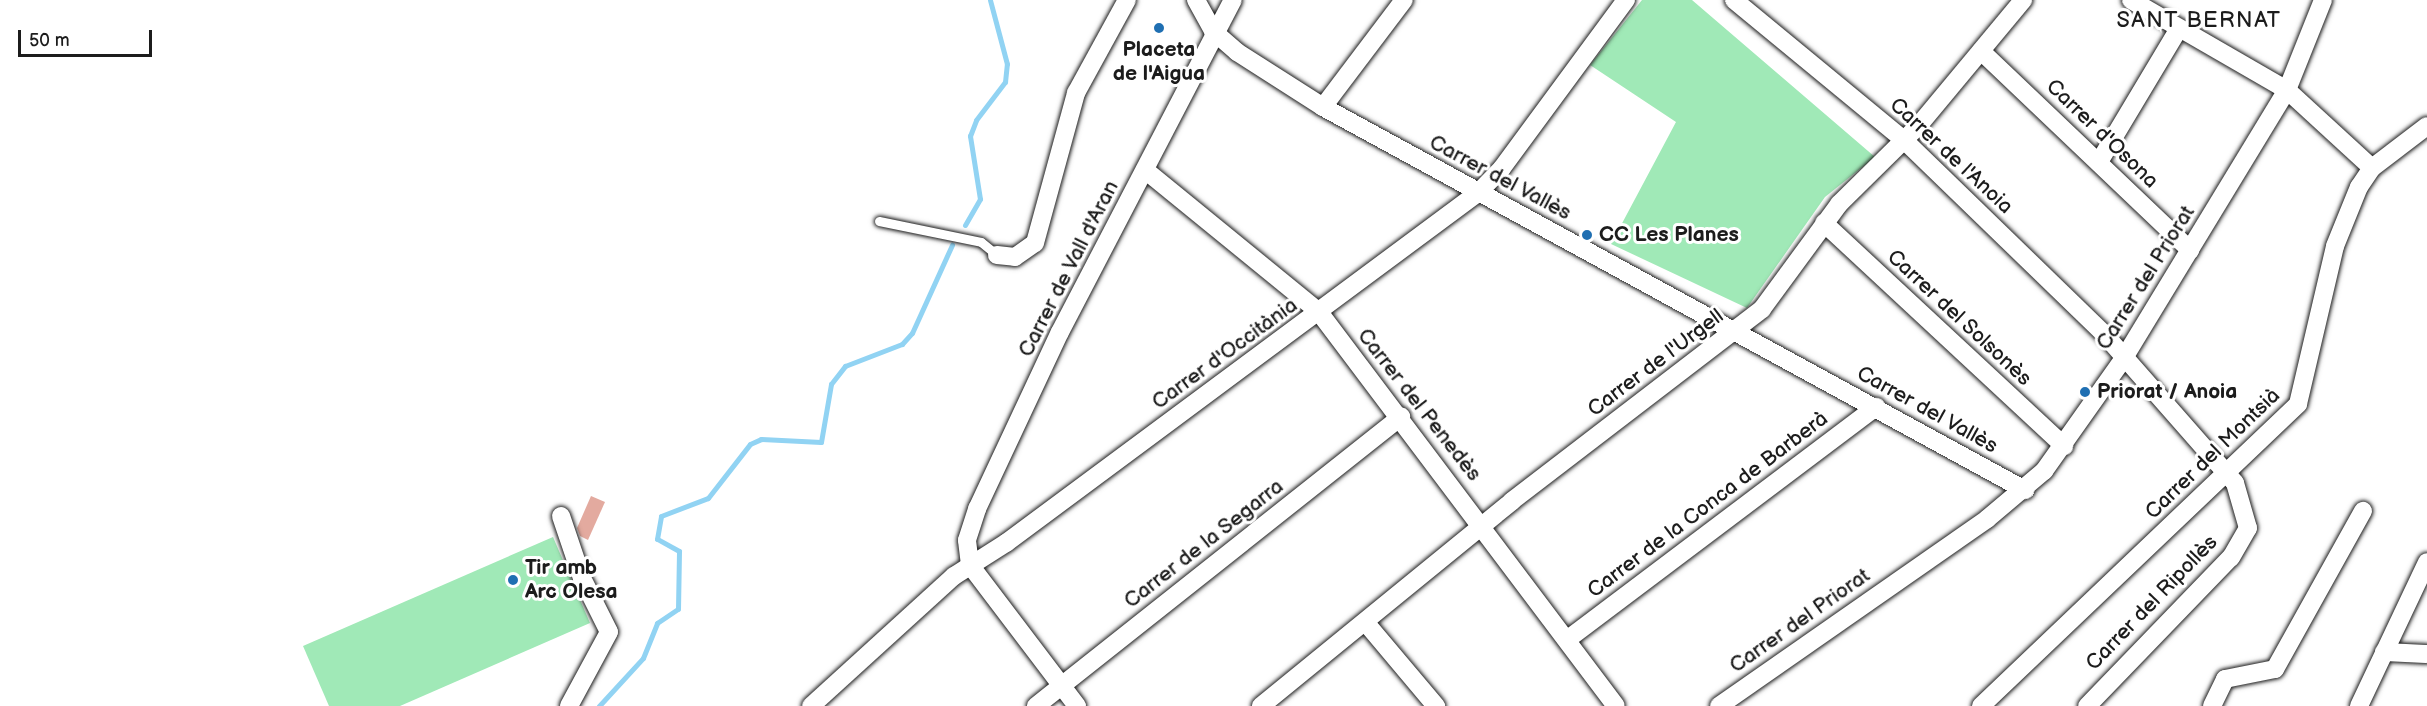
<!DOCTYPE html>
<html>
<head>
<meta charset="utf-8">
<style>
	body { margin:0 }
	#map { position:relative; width:2427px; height:706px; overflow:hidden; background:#fff; font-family:"Balsamiq Sans",sans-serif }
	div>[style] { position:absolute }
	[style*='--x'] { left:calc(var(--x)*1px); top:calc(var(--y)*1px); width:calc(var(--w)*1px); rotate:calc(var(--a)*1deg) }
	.green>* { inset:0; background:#a0e9b7 }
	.stream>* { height:5px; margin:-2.5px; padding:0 2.5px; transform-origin:2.5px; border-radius:2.5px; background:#91d3f3 }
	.building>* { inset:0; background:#e3aa9f }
	.roads { filter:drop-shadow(0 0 2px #1c1c1c) drop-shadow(0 0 2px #1c1c1c) }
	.service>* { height:9px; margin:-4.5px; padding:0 4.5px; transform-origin:4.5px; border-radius:4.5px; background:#fff }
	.minor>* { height:18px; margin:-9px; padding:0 9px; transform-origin:9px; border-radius:9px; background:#fff }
	.dots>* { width:16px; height:16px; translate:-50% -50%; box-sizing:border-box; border:3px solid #fff; border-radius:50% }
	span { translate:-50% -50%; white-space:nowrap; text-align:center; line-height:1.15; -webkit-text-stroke:6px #fff; paint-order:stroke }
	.poi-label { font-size:21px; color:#1c1c1c; font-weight:700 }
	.left { translate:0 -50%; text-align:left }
	.street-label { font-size:21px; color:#1c1c1c }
	.neighbourhood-label { font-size:22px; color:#1c1c1c; letter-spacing:1.5px }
	.scale { position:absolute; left:18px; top:30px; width:134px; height:27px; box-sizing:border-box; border:3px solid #1c1c1c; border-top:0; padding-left:8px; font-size:18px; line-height:21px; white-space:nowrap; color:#1c1c1c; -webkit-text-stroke:4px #fff; paint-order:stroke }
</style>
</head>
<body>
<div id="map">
	<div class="green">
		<div style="clip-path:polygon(1642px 0,1692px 0,1875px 157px,1825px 197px,1747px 308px,1611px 244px,1676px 122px,1590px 65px)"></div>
		<div style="clip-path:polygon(553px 537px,590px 623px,400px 706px,329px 706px,303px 646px)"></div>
	</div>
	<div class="stream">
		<div style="--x:965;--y:225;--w:30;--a:-60"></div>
		<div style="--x:980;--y:199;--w:64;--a:-99"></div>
		<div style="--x:970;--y:136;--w:17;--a:-69"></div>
		<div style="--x:976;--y:120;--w:48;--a:-52.7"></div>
		<div style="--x:1005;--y:82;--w:18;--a:-84"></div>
		<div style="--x:1007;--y:64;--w:66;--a:-104.9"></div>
		<div style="--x:599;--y:706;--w:65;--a:-47.5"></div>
		<div style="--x:643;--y:658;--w:38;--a:-68"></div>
		<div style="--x:657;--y:623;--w:25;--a:-34"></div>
		<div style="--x:678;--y:609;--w:58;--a:-89"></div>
		<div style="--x:679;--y:551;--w:25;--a:-151"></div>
		<div style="--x:657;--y:539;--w:23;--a:-80"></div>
		<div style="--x:661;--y:516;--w:50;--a:-21"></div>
		<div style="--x:708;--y:498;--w:68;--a:-52.1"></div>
		<div style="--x:750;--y:444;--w:12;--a:-24"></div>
		<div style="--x:761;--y:439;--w:60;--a:2.9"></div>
		<div style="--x:821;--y:442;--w:59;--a:-80.2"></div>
		<div style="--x:831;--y:384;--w:23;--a:-52"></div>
		<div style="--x:845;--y:366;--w:61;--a:-21.1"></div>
		<div style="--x:902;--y:344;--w:15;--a:-48"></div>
		<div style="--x:912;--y:333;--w:97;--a:-65.6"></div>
	</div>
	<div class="building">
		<div style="clip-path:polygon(591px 496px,605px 502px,588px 540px,580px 536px,577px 528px)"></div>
	</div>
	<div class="roads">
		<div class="service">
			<div style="--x:879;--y:221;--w:104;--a:11.6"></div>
			<div style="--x:981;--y:242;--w:21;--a:39"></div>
		</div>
		<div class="minor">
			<div style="--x:1196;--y:0;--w:35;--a:61"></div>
			<div style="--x:1213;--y:31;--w:32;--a:41"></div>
			<div style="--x:1237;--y:52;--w:102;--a:32.6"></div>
			<div style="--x:1323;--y:107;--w:800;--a:28.62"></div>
			<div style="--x:1734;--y:0;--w:220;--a:39.5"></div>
			<div style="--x:1904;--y:140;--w:280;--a:44.1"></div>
			<div style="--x:2105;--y:335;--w:197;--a:48.7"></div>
			<div style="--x:2235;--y:483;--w:47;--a:73.9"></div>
			<div style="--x:2248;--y:528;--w:34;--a:120"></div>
			<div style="--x:2231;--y:557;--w:207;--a:134"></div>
			<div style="--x:2131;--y:0;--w:180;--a:30"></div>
			<div style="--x:2287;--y:90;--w:115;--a:42.5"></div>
			<div style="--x:1981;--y:51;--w:289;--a:43.6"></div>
			<div style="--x:1323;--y:107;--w:134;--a:-52.9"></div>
			<div style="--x:2099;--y:162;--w:154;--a:-59.1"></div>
			<div style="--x:1145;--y:170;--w:225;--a:39.2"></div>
			<div style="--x:1319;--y:312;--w:493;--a:53"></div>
			<div style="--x:1824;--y:223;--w:328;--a:42.9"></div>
			<div style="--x:997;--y:255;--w:18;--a:6"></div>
			<div style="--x:1015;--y:257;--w:24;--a:-35"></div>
			<div style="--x:1035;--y:243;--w:156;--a:-74.7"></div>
			<div style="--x:1076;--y:93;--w:106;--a:-61.3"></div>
			<div style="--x:561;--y:516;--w:65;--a:71.3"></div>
			<div style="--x:582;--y:578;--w:60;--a:63.4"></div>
			<div style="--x:609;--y:632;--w:84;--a:118.4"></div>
			<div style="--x:970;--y:565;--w:25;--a:-97"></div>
			<div style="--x:967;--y:540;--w:33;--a:-72"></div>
			<div style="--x:977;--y:509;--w:195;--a:-64.9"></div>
			<div style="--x:1060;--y:332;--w:374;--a:-62.5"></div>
			<div style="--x:970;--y:565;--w:177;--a:52.8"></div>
			<div style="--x:1366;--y:623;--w:109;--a:49.9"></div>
			<div style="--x:1568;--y:639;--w:386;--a:-37"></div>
			<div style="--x:2384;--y:652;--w:43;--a:2.7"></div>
			<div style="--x:811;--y:706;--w:193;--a:-42.3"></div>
			<div style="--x:954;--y:576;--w:62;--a:-32.4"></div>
			<div style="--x:1006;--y:543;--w:589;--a:-36.58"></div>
			<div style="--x:1479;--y:192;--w:33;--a:-46"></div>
			<div style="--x:1502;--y:168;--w:209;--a:-53.6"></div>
			<div style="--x:1036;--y:706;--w:466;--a:-38.4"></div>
			<div style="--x:1261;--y:706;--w:324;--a:-39.2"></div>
			<div style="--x:1512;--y:501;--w:315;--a:-37.5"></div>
			<div style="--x:1762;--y:309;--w:130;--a:-53.7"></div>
			<div style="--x:1839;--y:204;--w:112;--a:-44.6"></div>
			<div style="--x:1919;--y:125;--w:163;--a:-50.2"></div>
			<div style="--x:1719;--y:706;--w:327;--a:-34.9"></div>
			<div style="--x:1987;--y:519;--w:75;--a:-40.1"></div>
			<div style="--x:2044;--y:471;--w:138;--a:-54.7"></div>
			<div style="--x:2124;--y:358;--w:314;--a:-58.7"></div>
			<div style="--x:2287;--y:90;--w:97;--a:-68.2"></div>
			<div style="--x:1981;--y:706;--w:438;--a:-43.6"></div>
			<div style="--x:2298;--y:404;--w:162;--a:-76.8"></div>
			<div style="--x:2335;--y:246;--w:64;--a:-67.9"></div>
			<div style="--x:2359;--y:187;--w:23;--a:-56"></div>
			<div style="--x:2372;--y:168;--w:69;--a:-37.4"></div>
			<div style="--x:2212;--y:706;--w:30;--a:-64"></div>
			<div style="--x:2225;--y:679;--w:51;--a:-11.3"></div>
			<div style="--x:2275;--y:669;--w:181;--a:-60.9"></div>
			<div style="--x:2359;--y:706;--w:159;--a:-64.7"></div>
		</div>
	</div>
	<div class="dots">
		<div style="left:1159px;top:28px;background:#1f6fb2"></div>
		<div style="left:1587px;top:235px;background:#1f6fb2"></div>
		<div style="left:2085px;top:392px;background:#1f6fb2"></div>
		<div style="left:513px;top:580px;background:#1f6fb2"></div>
	</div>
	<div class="poi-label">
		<span style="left:1159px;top:62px">Placeta<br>de l'Aigua</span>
		<span class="left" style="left:1599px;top:235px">CC Les Planes</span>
		<span class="left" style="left:2097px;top:392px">Priorat / Anoia</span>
		<span class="left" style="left:525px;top:580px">Tir amb<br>Arc Olesa</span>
	</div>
	<div class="street-label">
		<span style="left:2102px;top:134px;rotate:44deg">Carrer d'Osona</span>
		<span style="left:1951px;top:156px;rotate:43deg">Carrer de l'Anoia</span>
		<span style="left:1500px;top:178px;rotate:28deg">Carrer del Vallès</span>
		<span style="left:1069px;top:269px;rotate:-63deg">Carrer de Vall d'Aran</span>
		<span style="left:2146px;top:278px;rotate:-58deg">Carrer del Priorat</span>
		<span style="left:1959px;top:318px;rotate:43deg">Carrer del Solsonès</span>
		<span style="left:1225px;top:354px;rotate:-36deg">Carrer d'Occitània</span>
		<span style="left:1656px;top:363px;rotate:-37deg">Carrer de l'Urgell</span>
		<span style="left:1419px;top:405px;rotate:52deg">Carrer del Penedès</span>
		<span style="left:1927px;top:410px;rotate:29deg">Carrer del Vallès</span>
		<span style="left:2213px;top:454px;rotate:-44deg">Carrer del Montsià</span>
		<span style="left:1708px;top:505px;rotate:-37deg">Carrer de la Conca de Barberà</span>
		<span style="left:1204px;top:544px;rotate:-38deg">Carrer de la Segarra</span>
		<span style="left:2152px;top:603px;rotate:-46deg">Carrer del Ripollès</span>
		<span style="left:1800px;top:621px;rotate:-35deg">Carrer del Priorat</span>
	</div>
	<div class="neighbourhood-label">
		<span style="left:2199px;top:21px">SANT BERNAT</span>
	</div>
	<div class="scale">50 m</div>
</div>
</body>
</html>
